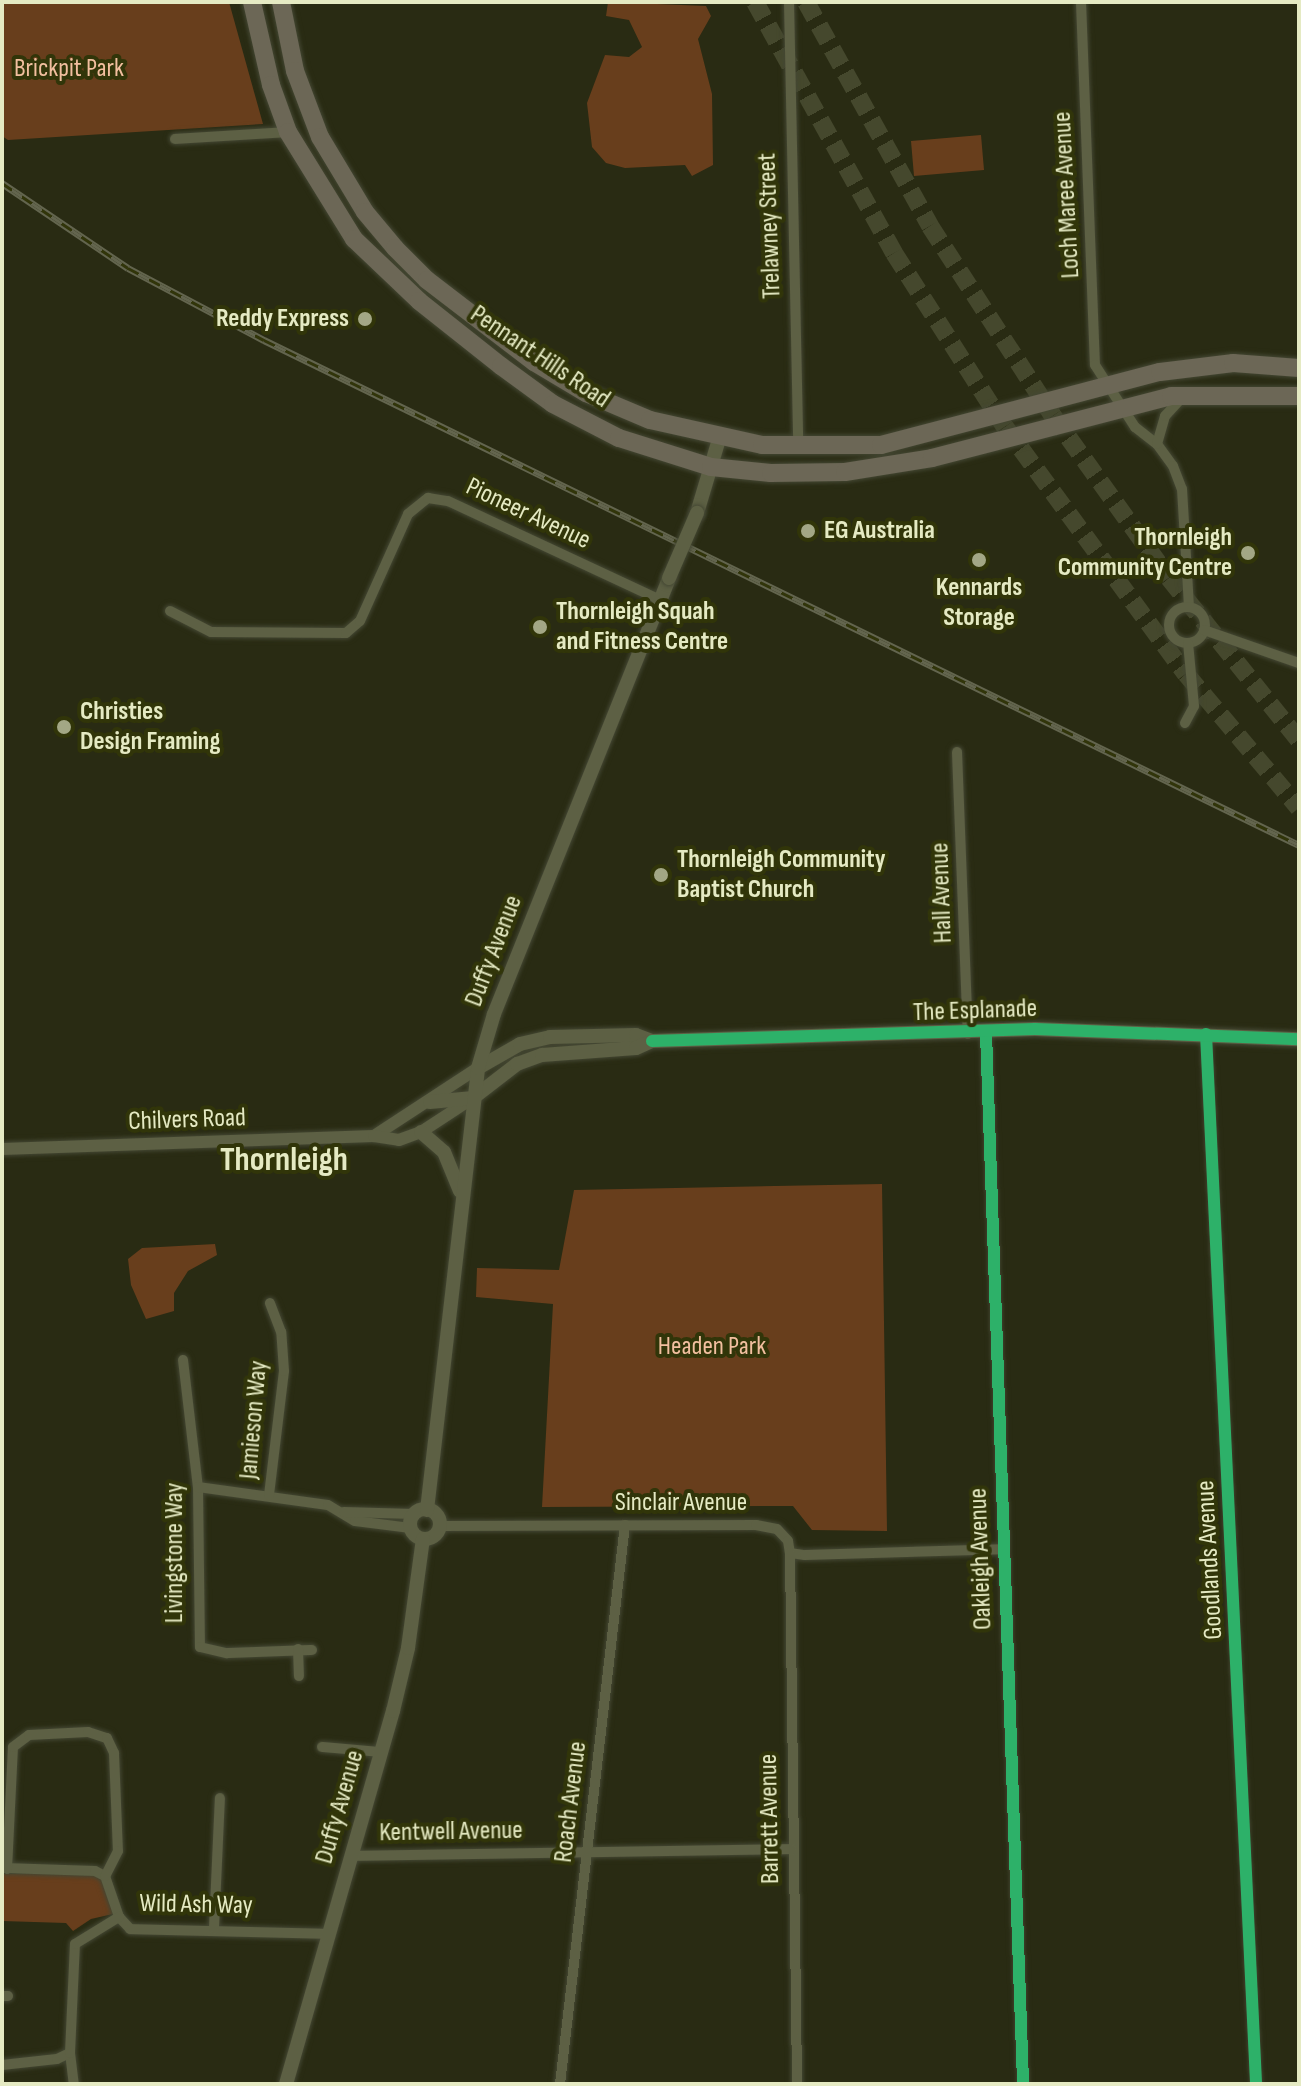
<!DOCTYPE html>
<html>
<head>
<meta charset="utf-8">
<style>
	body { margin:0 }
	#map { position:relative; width:1301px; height:2086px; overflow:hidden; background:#292b13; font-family:"Sofia Sans Condensed",sans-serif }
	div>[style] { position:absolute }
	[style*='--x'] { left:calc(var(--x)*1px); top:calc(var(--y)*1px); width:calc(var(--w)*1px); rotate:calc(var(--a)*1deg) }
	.green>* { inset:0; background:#683e1c }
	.motorway-tunnel>* { height:18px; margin-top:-9px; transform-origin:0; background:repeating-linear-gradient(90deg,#45482d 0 18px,transparent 0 27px) }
	.roads { filter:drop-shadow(0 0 2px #444733) drop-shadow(0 0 2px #444733) }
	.minor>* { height:10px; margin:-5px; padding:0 5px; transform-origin:5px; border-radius:5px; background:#5d6044 }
	.minor>.ring { margin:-5px; padding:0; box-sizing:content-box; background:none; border:10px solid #5d6044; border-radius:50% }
	.tertiary>* { height:12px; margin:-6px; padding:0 6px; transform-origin:6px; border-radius:6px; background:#5d6044 }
	.secondary>* { height:14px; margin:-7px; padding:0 7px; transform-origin:7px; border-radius:7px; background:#5d6044 }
	.secondary>.ring { margin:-7px; padding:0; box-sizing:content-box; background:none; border:14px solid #5d6044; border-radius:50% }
	.trunk>* { height:18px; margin:-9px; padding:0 9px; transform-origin:9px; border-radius:9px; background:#6c6756 }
	.rail>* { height:7px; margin-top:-3.5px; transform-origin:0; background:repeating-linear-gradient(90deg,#313509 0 12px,#63654e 0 24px); box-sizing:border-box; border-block:2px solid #63654e }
	.bridges { filter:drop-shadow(0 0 2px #444733) drop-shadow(0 0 2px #444733) }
	.secondary-bridge>* { height:14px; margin:-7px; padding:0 7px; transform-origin:7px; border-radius:7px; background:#5d6044 }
	.cycleway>* { height:12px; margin:-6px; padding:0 6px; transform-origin:6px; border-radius:6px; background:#2db169 }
	.dots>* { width:22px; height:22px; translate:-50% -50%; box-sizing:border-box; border:4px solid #313509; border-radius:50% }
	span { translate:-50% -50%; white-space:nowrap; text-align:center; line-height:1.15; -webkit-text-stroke:8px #313509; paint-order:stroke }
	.park-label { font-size:26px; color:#f2bf9f }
	.street-label { font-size:26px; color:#e5eac3 }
	.poi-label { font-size:26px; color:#e5eac3; font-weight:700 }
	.right { translate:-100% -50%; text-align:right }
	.left { translate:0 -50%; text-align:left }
	.district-label { font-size:34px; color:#e5eac3; font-weight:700 }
	.frame { position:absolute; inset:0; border:4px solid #e5eac3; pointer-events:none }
</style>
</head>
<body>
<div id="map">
	<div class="green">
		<div style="clip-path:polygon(2px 2px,229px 2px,263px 124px,8px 140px,2px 136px)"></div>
		<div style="clip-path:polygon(608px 2px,706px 6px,711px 16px,698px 39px,712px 94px,713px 165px,692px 176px,685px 165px,625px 168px,606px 163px,592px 147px,587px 103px,605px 55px,629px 57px,642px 47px,629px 20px,606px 16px)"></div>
		<div style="clip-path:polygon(981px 135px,984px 170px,914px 176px,911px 141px)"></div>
		<div style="clip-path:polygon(882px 1184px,887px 1531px,812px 1530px,793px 1506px,542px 1507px,553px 1304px,476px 1297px,477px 1268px,559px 1270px,574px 1190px)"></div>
		<div style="clip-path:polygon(215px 1244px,217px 1255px,188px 1271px,174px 1293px,174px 1311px,146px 1319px,131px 1285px,128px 1259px,142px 1248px)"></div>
		<div style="clip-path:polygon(81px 1872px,100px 1875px,113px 1914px,91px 1919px,73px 1931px,66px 1923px,2px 1921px,2px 1874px)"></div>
	</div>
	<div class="motorway-tunnel">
		<div style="--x:755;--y:2;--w:287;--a:61"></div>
		<div style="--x:894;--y:253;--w:206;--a:57.5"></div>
		<div style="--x:1005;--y:427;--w:306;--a:53.8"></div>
		<div style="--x:1186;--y:674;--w:175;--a:49.9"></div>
		<div style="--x:806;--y:2;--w:256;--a:61"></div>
		<div style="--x:930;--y:226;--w:226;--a:57.1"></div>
		<div style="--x:1053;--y:416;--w:199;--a:54.4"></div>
		<div style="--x:1169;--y:578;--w:208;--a:51.3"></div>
	</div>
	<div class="roads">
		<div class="minor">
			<div style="--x:789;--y:2;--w:446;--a:88.8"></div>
			<div style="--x:1081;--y:2;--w:363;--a:87.8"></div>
			<div style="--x:1095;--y:365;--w:74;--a:57.2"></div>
			<div style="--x:1135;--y:427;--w:28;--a:38"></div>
			<div style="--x:1157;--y:444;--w:27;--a:54"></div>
			<div style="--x:1173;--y:466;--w:25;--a:69"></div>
			<div style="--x:1182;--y:489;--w:117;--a:86.6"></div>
			<div style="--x:175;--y:139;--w:113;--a:-3.5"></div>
			<div style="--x:1157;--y:444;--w:29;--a:-74"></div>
			<div style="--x:1165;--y:416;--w:23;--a:-47"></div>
			<div class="ring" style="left:1169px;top:607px;width:26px;height:26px"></div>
			<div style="--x:170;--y:611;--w:46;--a:27.1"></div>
			<div style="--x:211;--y:632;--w:135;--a:0.4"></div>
			<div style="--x:346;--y:633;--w:18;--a:-41"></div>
			<div style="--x:360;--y:621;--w:117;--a:-65.8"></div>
			<div style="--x:408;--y:514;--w:26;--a:-39"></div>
			<div style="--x:428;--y:498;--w:20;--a:9"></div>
			<div style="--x:448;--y:501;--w:232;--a:25"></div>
			<div style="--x:1204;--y:630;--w:101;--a:19.2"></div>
			<div style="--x:1185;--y:723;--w:19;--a:-62"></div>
			<div style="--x:1194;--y:706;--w:63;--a:-95.4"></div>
			<div style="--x:957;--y:752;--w:282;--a:87.8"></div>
			<div style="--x:986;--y:1033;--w:1052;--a:87.98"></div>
			<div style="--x:1206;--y:1034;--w:1051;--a:87.27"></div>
			<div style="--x:183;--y:1360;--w:128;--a:83.3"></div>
			<div style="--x:198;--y:1487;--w:160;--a:89.3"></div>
			<div style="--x:200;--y:1647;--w:28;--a:13"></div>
			<div style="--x:227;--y:1653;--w:85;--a:-2"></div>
			<div style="--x:198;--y:1487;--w:131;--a:7.9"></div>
			<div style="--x:328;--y:1505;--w:31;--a:31"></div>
			<div style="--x:355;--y:1521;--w:56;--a:7.1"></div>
			<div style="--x:269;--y:1495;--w:125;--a:-83.1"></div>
			<div style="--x:284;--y:1371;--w:39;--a:-94"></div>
			<div style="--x:281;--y:1332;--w:31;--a:-111"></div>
			<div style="--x:344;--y:1512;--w:70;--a:1.6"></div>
			<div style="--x:440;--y:1526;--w:316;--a:-0.2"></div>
			<div style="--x:756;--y:1525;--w:21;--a:11"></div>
			<div style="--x:777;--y:1529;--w:16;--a:47"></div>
			<div style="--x:788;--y:1541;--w:12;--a:81"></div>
			<div style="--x:790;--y:1553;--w:15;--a:8"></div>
			<div style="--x:805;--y:1555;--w:197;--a:-1.7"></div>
			<div style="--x:790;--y:1553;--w:531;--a:89.24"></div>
			<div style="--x:298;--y:1649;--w:27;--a:88"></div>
			<div style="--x:322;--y:1747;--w:58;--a:4.9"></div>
			<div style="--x:351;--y:1856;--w:441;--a:-0.9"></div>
			<div style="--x:4;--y:1868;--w:91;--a:1.9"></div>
			<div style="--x:95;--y:1871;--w:11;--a:27"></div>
			<div style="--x:105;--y:1876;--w:43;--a:71.1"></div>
			<div style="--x:119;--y:1917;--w:16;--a:47"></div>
			<div style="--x:130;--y:1929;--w:199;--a:1.4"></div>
			<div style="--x:7;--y:1869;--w:122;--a:-87.2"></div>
			<div style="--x:13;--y:1747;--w:20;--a:-37"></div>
			<div style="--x:29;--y:1735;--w:59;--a:-2.9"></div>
			<div style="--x:88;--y:1732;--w:20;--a:18"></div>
			<div style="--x:107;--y:1738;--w:17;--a:65"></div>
			<div style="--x:114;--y:1753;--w:98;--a:87.7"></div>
			<div style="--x:118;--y:1851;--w:28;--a:117"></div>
			<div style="--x:214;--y:1928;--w:130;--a:-87.4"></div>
			<div style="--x:2;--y:1996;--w:6;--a:0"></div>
			<div style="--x:70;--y:2053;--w:31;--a:83"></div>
			<div style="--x:2;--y:2065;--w:55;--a:-6.2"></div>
			<div style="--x:57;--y:2059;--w:14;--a:-25"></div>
			<div style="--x:70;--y:2053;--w:109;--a:-87.4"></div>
			<div style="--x:75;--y:1944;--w:52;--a:-31.5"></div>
			<div style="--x:560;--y:2084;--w:563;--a:-83.37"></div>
		</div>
		<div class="tertiary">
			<div style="--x:374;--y:1136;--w:124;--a:-33.2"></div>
			<div style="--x:2;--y:1149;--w:372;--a:-2"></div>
			<div style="--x:374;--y:1136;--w:25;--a:9"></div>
			<div style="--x:399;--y:1140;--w:23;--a:-20"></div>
			<div style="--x:421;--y:1132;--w:62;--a:-33.2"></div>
		</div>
		<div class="secondary">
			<div style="--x:697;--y:513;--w:77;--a:-73.4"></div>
			<div style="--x:478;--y:1068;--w:48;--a:-29.7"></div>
			<div style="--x:520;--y:1044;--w:31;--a:-13"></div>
			<div style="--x:550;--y:1037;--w:86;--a:-1.3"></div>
			<div style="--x:636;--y:1035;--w:17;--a:21"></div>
			<div style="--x:473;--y:1098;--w:56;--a:-37.7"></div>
			<div style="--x:517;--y:1064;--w:27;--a:-20"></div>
			<div style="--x:542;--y:1055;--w:94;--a:-4.3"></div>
			<div style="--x:636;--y:1048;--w:17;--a:-24"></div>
			<div style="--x:652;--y:1041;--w:383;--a:-1.8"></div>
			<div style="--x:1035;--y:1029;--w:264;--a:2.2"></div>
			<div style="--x:430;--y:1102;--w:43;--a:-5.3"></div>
			<div style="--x:421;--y:1132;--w:30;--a:41"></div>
			<div style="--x:444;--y:1152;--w:42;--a:67.7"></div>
			<div class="ring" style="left:410px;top:1509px;width:16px;height:16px"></div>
			<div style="--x:427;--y:1510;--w:445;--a:-83.4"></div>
			<div style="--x:478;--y:1068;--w:56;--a:-73.5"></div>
			<div style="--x:494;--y:1014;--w:470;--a:-68.1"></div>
			<div style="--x:286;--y:2084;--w:388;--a:-74"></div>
			<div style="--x:393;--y:1711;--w:65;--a:-76.6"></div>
			<div style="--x:408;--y:1648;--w:110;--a:-82.2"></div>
		</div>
		<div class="trunk">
			<div style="--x:252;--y:2;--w:85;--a:77.1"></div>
			<div style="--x:271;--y:85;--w:50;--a:70.1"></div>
			<div style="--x:288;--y:132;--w:126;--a:58.3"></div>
			<div style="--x:354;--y:239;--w:90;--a:43.6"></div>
			<div style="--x:419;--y:301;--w:105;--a:38.4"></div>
			<div style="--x:501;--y:366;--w:64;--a:36.2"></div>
			<div style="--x:553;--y:404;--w:74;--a:27.3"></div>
			<div style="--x:619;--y:438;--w:96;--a:17.5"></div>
			<div style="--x:711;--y:467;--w:60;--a:5.7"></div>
			<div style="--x:771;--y:473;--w:74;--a:-0.8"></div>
			<div style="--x:845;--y:472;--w:88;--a:-9.1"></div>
			<div style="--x:932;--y:458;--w:247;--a:-14.5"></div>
			<div style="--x:1171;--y:396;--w:128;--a:0"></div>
			<div style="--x:281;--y:2;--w:70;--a:78.5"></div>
			<div style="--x:295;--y:71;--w:71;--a:69.3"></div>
			<div style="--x:320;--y:137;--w:87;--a:59"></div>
			<div style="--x:365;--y:212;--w:47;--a:50.2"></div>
			<div style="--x:395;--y:248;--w:45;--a:45"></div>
			<div style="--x:427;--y:280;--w:135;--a:37.5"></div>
			<div style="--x:534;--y:362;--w:61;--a:30.8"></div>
			<div style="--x:586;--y:393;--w:69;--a:22.9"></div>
			<div style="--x:650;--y:420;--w:115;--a:12.6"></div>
			<div style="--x:762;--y:445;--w:119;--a:0"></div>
			<div style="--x:881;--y:445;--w:288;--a:-14.7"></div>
			<div style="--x:1160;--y:372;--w:74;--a:-7"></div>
			<div style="--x:1233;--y:363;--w:66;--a:4.3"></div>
		</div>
	</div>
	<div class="rail">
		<div style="--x:2;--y:183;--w:152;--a:34"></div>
		<div style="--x:128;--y:268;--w:154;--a:27.9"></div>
		<div style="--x:264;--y:340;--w:1152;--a:26.01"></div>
	</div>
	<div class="bridges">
		<div class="secondary-bridge">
			<div style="--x:669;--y:578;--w:71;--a:-66.7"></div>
		</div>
	</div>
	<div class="cycleway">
		<div style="--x:986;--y:1033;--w:1052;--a:87.98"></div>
		<div style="--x:1206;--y:1034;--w:1051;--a:87.27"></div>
		<div style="--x:652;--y:1041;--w:383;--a:-1.8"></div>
		<div style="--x:1035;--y:1029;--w:264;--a:2.2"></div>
	</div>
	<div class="dots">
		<div style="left:365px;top:319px;background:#a3a785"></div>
		<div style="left:808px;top:531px;background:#a3a785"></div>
		<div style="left:1248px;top:553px;background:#a3a785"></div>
		<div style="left:979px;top:560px;background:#a3a785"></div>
		<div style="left:540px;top:627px;background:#a3a785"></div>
		<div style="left:64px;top:727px;background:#a3a785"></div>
		<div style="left:661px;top:875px;background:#a3a785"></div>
	</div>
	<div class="park-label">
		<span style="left:69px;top:69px">Brickpit Park</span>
		<span style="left:712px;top:1347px">Headen Park</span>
	</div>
	<div class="street-label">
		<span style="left:1067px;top:195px;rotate:-93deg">Loch Maree Avenue</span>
		<span style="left:770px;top:226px;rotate:-92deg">Trelawney Street</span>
		<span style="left:540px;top:357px;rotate:34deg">Pennant Hills Road</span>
		<span style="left:528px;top:514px;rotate:25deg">Pioneer Avenue</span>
		<span style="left:942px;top:893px;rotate:-92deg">Hall Avenue</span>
		<span style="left:494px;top:951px;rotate:-69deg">Duffy Avenue</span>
		<span style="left:975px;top:1011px;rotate:-2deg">The Esplanade</span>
		<span style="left:187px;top:1120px;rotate:-2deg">Chilvers Road</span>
		<span style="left:254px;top:1420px;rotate:-85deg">Jamieson Way</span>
		<span style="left:681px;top:1503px">Sinclair Avenue</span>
		<span style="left:175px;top:1553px;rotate:-90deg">Livingstone Way</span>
		<span style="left:981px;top:1559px;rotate:-92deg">Oakleigh Avenue</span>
		<span style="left:1210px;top:1560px;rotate:-93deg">Goodlands Avenue</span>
		<span style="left:571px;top:1802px;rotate:-83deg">Roach Avenue</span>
		<span style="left:340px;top:1807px;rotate:-74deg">Duffy Avenue</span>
		<span style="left:770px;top:1819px;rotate:-91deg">Barrett Avenue</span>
		<span style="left:451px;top:1832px;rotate:-1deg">Kentwell Avenue</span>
		<span style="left:196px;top:1905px;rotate:1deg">Wild Ash Way</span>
	</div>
	<div class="poi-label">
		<span class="right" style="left:349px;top:319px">Reddy Express</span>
		<span class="left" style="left:824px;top:531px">EG Australia</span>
		<span class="right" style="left:1232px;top:553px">Thornleigh<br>Community Centre</span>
		<span style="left:979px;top:603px">Kennards<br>Storage</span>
		<span class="left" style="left:556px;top:627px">Thornleigh Squah<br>and Fitness Centre</span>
		<span class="left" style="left:80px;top:727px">Christies<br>Design Framing</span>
		<span class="left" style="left:677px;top:875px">Thornleigh Community<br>Baptist Church</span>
	</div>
	<div class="district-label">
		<span style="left:284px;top:1160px">Thornleigh</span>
	</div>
	<div class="frame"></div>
</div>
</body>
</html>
